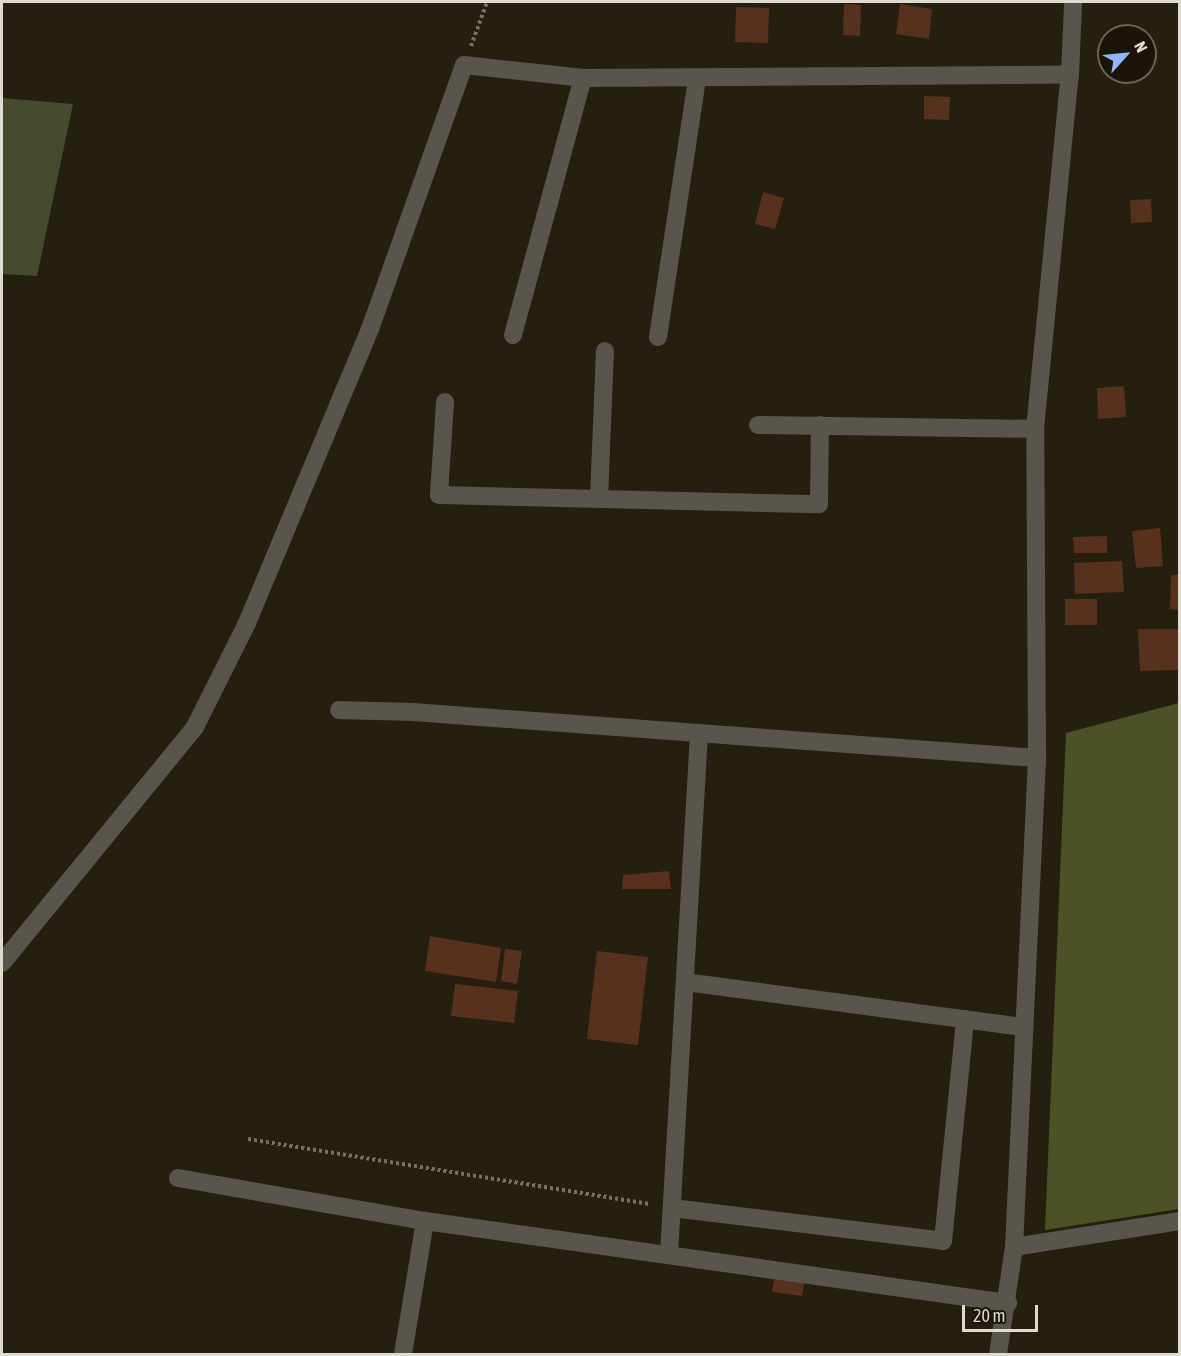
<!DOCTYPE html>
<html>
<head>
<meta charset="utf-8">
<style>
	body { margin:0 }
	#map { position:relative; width:1181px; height:1356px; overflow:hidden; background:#251f10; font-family:"Asap Condensed",sans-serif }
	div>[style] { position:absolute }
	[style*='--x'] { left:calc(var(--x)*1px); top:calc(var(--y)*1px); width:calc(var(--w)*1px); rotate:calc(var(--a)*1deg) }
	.green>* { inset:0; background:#474b2e }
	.forest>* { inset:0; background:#4d5226 }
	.building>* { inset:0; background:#57311b }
	.path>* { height:4px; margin-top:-2px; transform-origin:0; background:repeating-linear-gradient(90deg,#767164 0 3px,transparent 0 6px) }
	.minor>* { height:18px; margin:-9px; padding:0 9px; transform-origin:9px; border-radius:9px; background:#59544e }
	span { translate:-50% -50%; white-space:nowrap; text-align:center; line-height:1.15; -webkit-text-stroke:4.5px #1b1507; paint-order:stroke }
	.frame { position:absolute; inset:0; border:3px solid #dfdbd1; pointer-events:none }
	.north { position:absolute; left:1097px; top:24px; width:60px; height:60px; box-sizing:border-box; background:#1b1507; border:2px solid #696458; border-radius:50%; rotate:63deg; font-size:16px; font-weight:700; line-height:24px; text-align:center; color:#dfdbd1 }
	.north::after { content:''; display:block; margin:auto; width:21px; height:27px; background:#8fb8fd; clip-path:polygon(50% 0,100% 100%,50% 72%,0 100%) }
	.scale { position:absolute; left:962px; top:1305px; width:76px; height:27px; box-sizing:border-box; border:3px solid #dfdbd1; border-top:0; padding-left:8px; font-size:18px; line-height:21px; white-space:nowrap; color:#dfdbd1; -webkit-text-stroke:4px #1b1507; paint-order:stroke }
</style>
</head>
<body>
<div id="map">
	<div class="green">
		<div style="clip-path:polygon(2px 98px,73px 104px,37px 276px,2px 274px)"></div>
	</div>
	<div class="forest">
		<div style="clip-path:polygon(1179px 703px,1179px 1209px,1045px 1230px,1066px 733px)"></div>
	</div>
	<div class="building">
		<div style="clip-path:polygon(844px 4px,861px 5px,860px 36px,843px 35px)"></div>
		<div style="clip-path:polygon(900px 4px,932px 9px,929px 39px,896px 34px)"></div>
		<div style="clip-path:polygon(736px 7px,769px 8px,768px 43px,735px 42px)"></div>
		<div style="clip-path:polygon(924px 96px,950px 97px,949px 120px,924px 119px)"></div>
		<div style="clip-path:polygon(763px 192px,784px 198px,775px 229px,755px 224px)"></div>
		<div style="clip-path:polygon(1151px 199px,1152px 222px,1131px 223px,1130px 200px)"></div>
		<div style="clip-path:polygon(1124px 386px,1126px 417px,1098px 419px,1097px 388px)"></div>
		<div style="clip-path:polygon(1160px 528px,1163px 566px,1136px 568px,1132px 531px)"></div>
		<div style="clip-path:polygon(1107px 536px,1107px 553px,1074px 553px,1073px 537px)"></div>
		<div style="clip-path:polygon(1122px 561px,1124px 592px,1075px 594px,1074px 563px)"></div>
		<div style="clip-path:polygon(1171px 575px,1180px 575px,1180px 610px,1170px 609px)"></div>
		<div style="clip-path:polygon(1065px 599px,1097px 599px,1097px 625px,1065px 625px)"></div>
		<div style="clip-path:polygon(1138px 629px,1180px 629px,1180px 670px,1140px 671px)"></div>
		<div style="clip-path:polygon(669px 871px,671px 889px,622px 889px,623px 875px)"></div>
		<div style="clip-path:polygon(430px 936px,501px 948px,496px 982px,425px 971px)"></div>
		<div style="clip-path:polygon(505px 949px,522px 951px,517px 984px,501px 981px)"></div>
		<div style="clip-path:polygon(597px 951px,648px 957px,638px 1045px,587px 1039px)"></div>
		<div style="clip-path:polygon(455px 984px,518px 991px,514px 1023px,451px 1016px)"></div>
		<div style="clip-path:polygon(775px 1274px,805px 1279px,802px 1296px,772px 1292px)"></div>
	</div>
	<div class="path">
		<div style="--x:471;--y:46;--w:47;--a:-70"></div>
		<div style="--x:248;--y:1139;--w:407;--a:9.2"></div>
	</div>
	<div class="minor">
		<div style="--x:513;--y:335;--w:266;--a:-74.8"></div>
		<div style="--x:658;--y:337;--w:261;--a:-81.4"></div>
		<div style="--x:445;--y:402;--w:93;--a:93.7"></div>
		<div style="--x:439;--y:495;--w:380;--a:1.4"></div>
		<div style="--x:819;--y:504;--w:79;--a:-89.3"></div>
		<div style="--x:758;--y:425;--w:277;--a:0.8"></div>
		<div style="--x:599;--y:499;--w:148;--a:-87.7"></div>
		<div style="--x:339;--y:710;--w:74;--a:1.5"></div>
		<div style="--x:413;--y:712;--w:626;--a:4.22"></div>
		<div style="--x:2;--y:963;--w:305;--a:-50.7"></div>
		<div style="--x:195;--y:727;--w:116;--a:-63.4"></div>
		<div style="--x:247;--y:623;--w:319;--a:-67.3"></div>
		<div style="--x:370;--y:329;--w:280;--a:-70.4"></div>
		<div style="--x:464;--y:65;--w:120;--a:6.2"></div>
		<div style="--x:583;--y:78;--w:487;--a:-0.4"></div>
		<div style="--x:685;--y:982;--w:341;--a:7.6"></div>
		<div style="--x:178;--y:1178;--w:251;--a:9.9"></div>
		<div style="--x:425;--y:1221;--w:589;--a:8.01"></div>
		<div style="--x:672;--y:1208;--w:273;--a:6.9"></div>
		<div style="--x:943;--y:1241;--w:223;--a:-84.3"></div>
		<div style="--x:1014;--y:1247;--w:168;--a:-8.9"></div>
		<div style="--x:669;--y:1254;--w:522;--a:-86.7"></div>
		<div style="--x:403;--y:1354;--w:135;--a:-80.6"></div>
		<div style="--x:998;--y:1354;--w:108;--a:-81.5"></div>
		<div style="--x:1014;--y:1247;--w:490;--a:-87.3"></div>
		<div style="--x:1037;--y:758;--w:329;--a:-90.3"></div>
		<div style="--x:1035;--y:429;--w:356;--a:-84.4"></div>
		<div style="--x:1070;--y:75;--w:73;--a:-87.6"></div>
	</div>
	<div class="frame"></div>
	<div class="north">N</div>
	<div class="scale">20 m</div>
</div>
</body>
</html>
